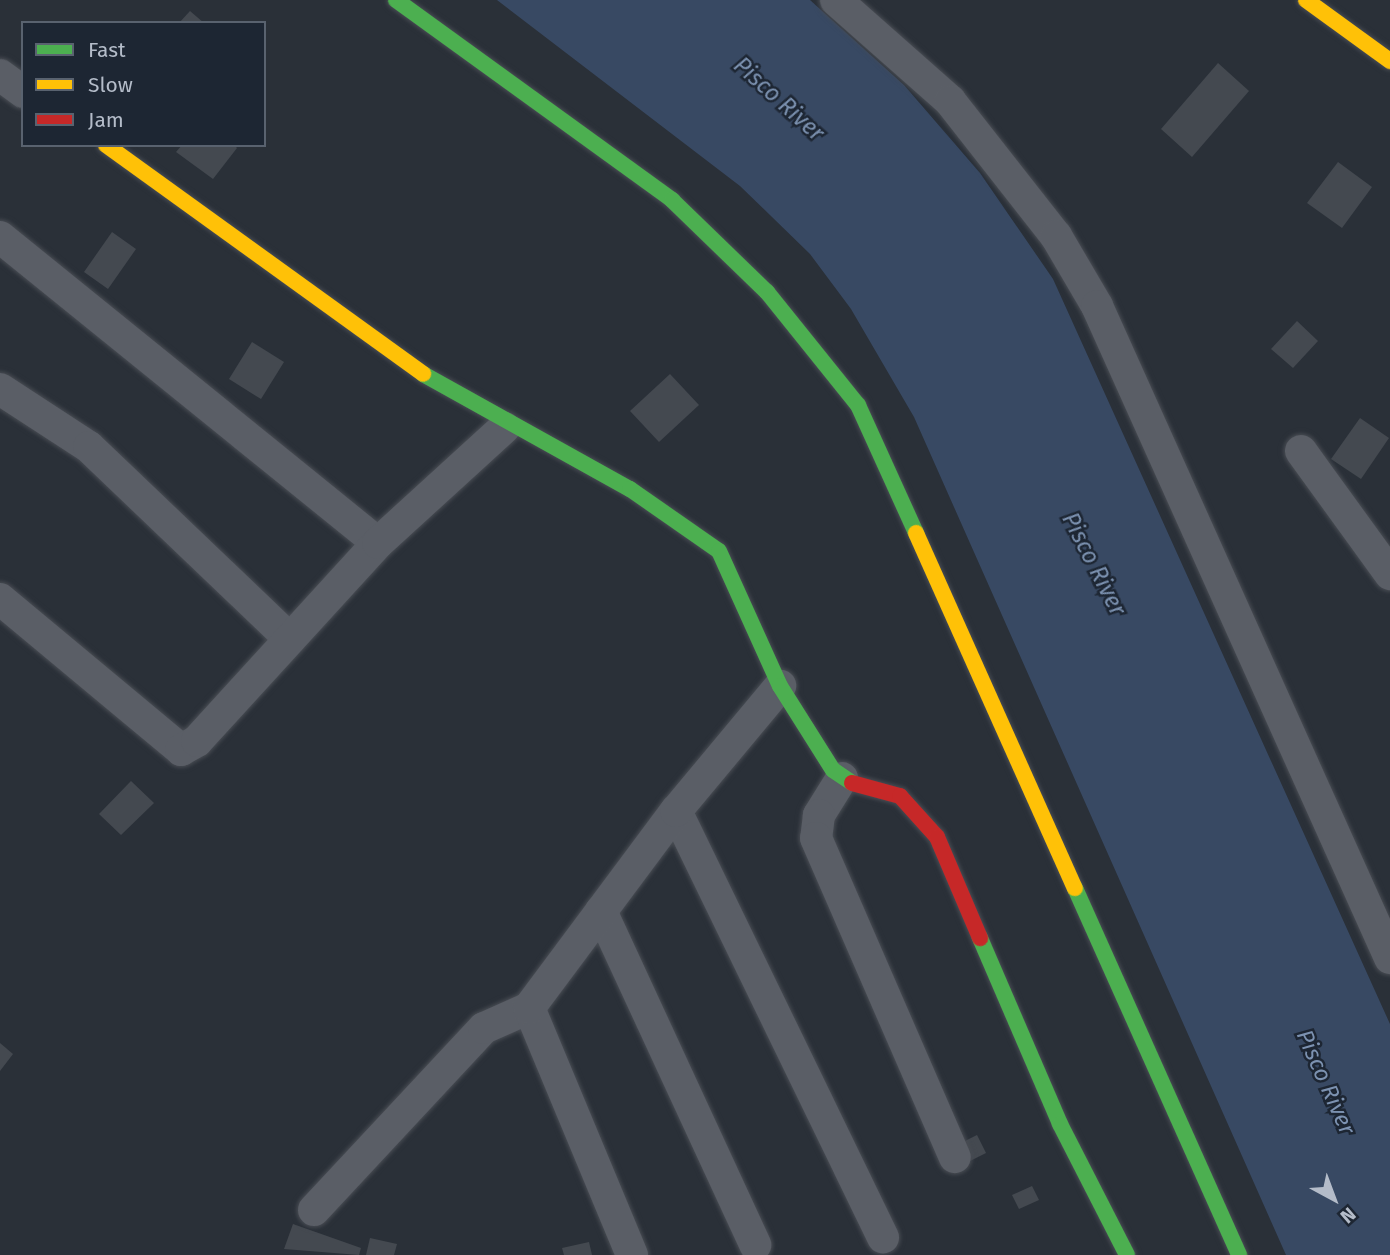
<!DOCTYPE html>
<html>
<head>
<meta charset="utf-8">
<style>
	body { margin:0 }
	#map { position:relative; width:1390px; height:1255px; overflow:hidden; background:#2a3038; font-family:"Fira Sans",sans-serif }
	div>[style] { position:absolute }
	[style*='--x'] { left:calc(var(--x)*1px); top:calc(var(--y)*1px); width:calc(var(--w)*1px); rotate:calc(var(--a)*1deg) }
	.water>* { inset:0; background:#384963 }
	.building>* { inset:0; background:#444950 }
	.roads { filter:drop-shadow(0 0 2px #484c53) drop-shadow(0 0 2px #484c53) }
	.street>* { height:32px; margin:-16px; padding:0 16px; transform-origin:16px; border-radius:16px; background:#5a5e66 }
	.fast>* { height:16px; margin:-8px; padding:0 8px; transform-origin:8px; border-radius:8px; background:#4caf50 }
	.slow>* { height:16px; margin:-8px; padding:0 8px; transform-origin:8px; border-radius:8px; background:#ffc107 }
	.jam>* { height:16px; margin:-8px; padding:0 8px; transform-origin:8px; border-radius:8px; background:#c62828 }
	span { translate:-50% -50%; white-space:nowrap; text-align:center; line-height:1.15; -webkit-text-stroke:5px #1d2633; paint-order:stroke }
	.water-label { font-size:23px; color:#7c92b1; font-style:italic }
	.legend { position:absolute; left:21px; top:21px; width:245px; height:126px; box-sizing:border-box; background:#1d2633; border:2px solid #59626f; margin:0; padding:9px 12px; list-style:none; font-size:21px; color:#b4bcc9 }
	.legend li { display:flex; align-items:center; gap:14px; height:35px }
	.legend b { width:35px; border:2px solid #59626f }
	.north { position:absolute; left:1299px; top:1164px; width:70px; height:70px; -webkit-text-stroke:5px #1d2633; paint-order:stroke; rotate:139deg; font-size:19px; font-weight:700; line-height:28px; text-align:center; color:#b4bcc9 }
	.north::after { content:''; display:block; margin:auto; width:24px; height:32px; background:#b4bcc9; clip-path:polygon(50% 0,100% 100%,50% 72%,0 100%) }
</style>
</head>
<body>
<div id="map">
	<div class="water">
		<div style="clip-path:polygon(497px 0,810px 0,904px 85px,980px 173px,1053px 279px,1390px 1024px,1390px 1255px,1286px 1255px,914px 417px,851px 309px,810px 254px,740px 186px)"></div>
	</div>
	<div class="building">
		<div style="clip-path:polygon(190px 11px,204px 23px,179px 23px)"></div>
		<div style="clip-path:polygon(1218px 63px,1249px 91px,1192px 157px,1161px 129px)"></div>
		<div style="clip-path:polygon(182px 145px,234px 145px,237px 148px,213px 179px,176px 152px)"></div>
		<div style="clip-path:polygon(1338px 162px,1372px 187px,1342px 228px,1307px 203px)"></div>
		<div style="clip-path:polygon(112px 232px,136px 249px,108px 289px,84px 272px)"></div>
		<div style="clip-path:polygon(1297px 321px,1318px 341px,1293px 368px,1271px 349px)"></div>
		<div style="clip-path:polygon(252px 342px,284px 362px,261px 399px,229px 379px)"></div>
		<div style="clip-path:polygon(670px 374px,699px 405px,659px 442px,630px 411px)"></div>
		<div style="clip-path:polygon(1360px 418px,1389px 438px,1361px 479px,1331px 459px)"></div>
		<div style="clip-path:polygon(131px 781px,154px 803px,121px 835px,99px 814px)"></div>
		<div style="clip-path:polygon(0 1043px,13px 1054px,0 1071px)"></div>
		<div style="clip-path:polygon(977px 1135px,986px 1153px,970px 1161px,961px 1143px)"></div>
		<div style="clip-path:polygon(1032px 1186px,1039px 1200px,1019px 1209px,1012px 1195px)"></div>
		<div style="clip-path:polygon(293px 1224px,361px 1248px,359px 1255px,284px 1249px)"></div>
		<div style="clip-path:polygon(370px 1238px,397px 1244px,394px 1255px,366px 1255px)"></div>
		<div style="clip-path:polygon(589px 1242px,592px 1255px,564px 1255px,562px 1248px)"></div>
	</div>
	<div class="roads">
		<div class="street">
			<div style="--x:836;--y:0;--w:152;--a:41.5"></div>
			<div style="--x:950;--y:101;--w:172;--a:51.9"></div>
			<div style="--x:1056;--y:236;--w:81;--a:59.6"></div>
			<div style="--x:1097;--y:306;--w:715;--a:65.8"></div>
			<div style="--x:0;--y:75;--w:29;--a:36"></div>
			<div style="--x:0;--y:237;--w:486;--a:39"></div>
			<div style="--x:0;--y:389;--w:106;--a:33.1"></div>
			<div style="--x:89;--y:447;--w:278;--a:43.7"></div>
			<div style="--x:1301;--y:451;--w:152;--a:54.1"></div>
			<div style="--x:0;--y:599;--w:236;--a:39.8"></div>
			<div style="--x:181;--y:750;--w:18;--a:-29"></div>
			<div style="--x:197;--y:741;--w:268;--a:-47.6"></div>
			<div style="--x:378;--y:543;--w:171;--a:-42.4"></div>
			<div style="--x:842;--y:778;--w:44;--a:121.9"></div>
			<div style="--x:819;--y:815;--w:23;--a:97"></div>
			<div style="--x:816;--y:838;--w:348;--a:66.5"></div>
			<div style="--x:676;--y:811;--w:474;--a:64.1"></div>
			<div style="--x:601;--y:911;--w:368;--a:65.2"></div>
			<div style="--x:314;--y:1210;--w:249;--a:-47"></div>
			<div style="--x:484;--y:1028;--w:49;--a:-24"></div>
			<div style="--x:632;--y:1255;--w:268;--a:-112.6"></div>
			<div style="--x:529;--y:1008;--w:246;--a:-53.3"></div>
			<div style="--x:676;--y:811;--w:163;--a:-50.2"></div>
		</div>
		<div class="fast">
			<div style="--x:396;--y:0;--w:341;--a:35.9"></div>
			<div style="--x:672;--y:200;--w:132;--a:44.1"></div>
			<div style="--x:767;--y:292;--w:145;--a:51.2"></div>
			<div style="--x:858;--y:405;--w:141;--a:65.6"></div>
			<div style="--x:423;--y:374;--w:237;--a:29.1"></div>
			<div style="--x:630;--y:489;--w:108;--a:34.9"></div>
			<div style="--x:719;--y:551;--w:148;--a:65.7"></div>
			<div style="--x:780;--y:686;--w:99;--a:57.8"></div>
			<div style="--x:833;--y:770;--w:23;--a:34"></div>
			<div style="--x:1075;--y:888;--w:402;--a:65.9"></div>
			<div style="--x:980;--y:938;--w:202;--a:66.7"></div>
			<div style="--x:1060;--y:1124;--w:147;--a:62.9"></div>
		</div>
		<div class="slow">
			<div style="--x:1306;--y:0;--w:104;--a:36"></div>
			<div style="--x:106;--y:145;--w:391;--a:35.8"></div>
			<div style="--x:916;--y:533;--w:389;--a:65.9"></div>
		</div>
		<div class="jam">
			<div style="--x:852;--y:783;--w:50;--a:15.2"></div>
			<div style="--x:900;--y:796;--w:55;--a:47.9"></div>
			<div style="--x:937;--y:837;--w:110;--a:66.9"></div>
		</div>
	</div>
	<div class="water-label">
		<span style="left:779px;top:99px;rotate:42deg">Pisco River</span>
		<span style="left:1094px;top:564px;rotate:63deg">Pisco River</span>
		<span style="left:1326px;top:1082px;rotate:66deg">Pisco River</span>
	</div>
	<ul class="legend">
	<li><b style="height:9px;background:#4caf50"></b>Fast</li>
	<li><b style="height:9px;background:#ffc107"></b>Slow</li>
	<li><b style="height:9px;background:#c62828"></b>Jam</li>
	</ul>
	<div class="north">N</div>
</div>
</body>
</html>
